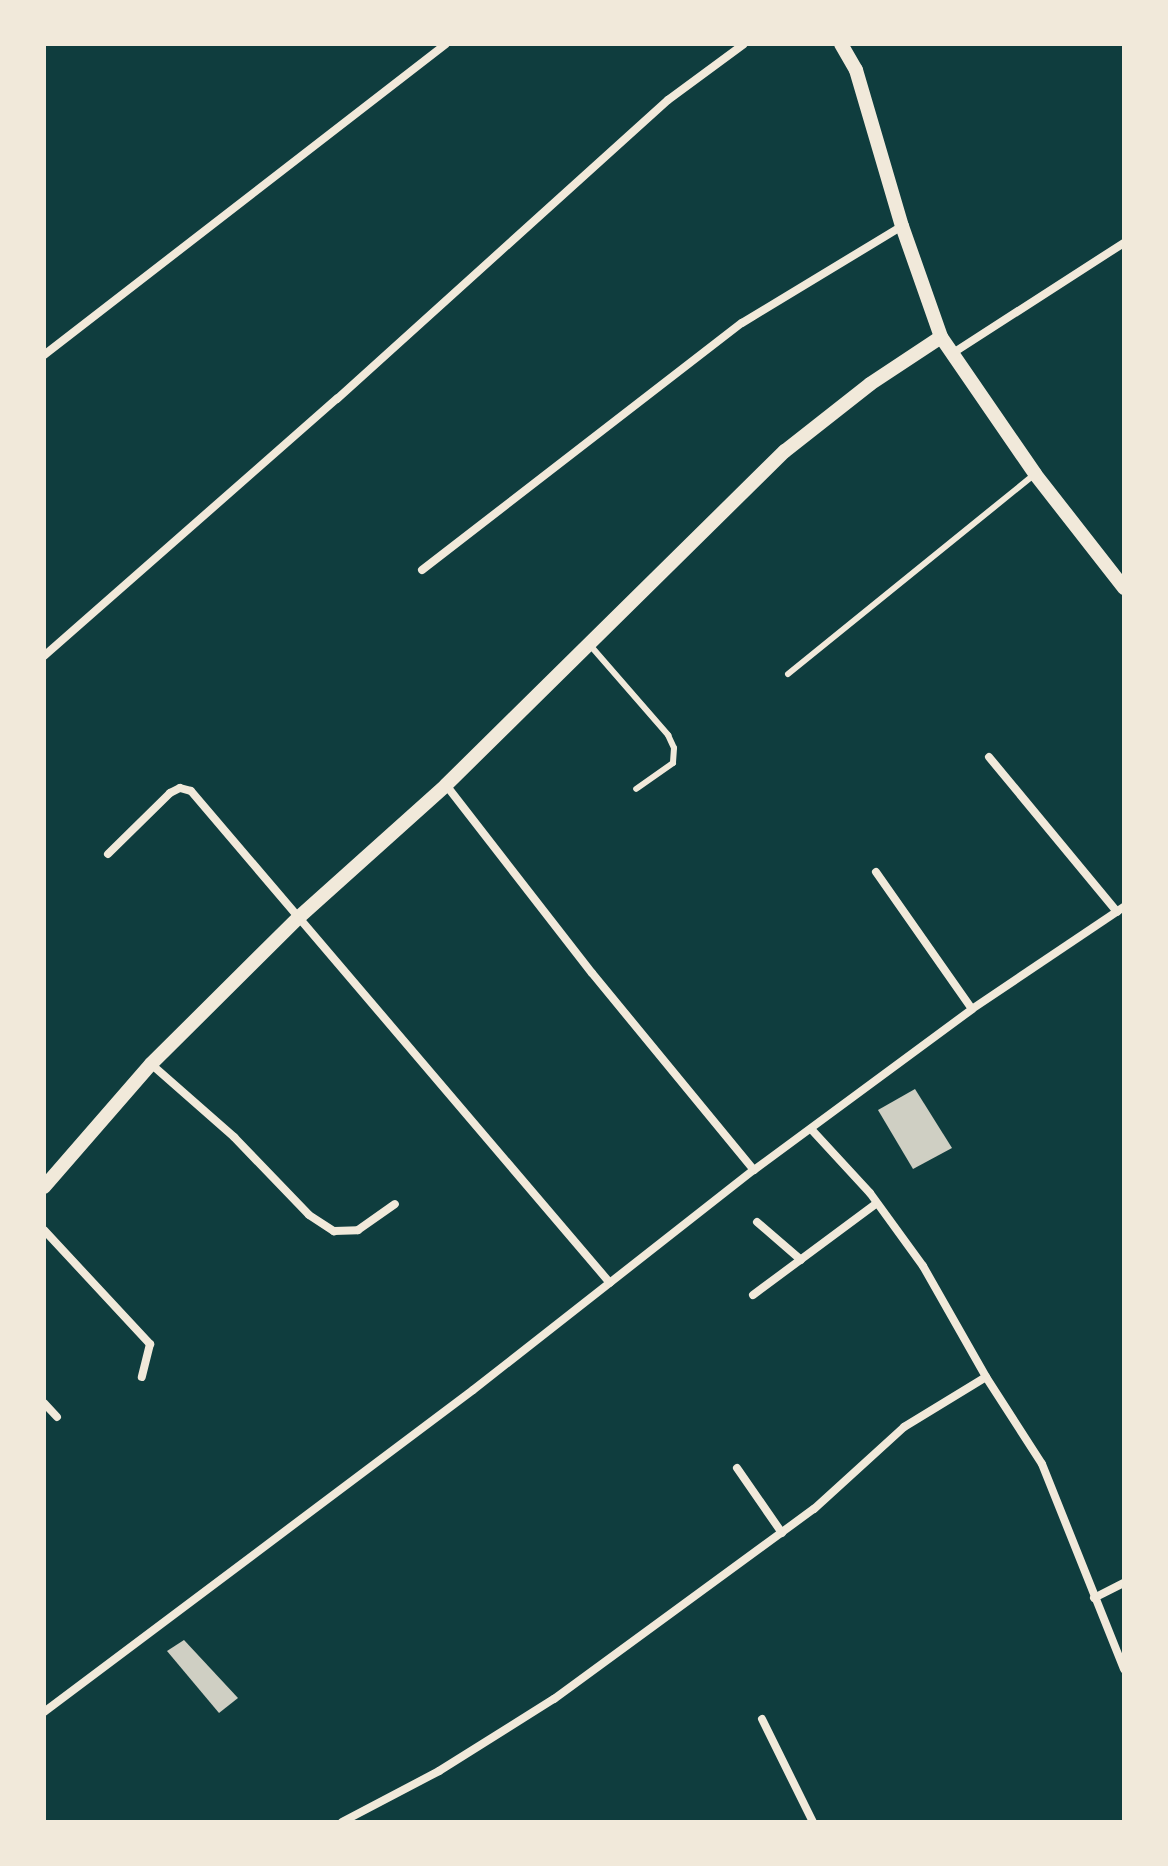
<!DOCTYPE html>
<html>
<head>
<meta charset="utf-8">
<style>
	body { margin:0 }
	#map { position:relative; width:1168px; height:1866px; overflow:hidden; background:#0f3d3e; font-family:"Fira Sans Condensed",sans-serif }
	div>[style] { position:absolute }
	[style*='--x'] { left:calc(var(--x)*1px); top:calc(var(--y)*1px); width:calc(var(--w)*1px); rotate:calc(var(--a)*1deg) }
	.building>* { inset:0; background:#cfcfc3 }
	.service>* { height:6px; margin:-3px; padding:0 3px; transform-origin:3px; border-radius:3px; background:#f1e9da }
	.minor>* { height:8px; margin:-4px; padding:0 4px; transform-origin:4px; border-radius:4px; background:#f1e9da }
	.tertiary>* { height:14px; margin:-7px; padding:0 7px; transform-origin:7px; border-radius:7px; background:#f1e9da }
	span { translate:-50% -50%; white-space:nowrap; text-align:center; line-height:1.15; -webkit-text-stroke:6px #f1e9da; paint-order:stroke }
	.frame { position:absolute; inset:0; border:46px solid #f1e9da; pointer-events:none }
</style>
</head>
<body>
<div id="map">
	<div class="building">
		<div style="clip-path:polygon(915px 1089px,952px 1148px,913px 1169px,878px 1110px)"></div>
		<div style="clip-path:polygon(184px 1640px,238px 1698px,219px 1713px,167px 1651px)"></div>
	</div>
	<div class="service">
		<div style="--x:589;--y:644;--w:121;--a:49"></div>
		<div style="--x:668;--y:735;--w:14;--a:65"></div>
		<div style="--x:674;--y:748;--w:15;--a:94"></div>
		<div style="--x:673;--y:763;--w:45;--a:144.9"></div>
		<div style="--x:788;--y:674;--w:316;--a:-39"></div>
	</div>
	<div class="minor">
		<div style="--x:953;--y:353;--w:203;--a:-32.8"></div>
		<div style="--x:44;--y:355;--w:508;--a:-37.73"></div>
		<div style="--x:422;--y:570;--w:404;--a:-37.7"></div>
		<div style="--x:742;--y:323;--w:187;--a:-31.2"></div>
		<div style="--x:44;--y:656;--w:390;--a:-41.3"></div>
		<div style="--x:337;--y:399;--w:446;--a:-42.1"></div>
		<div style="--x:668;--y:100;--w:94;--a:-36.4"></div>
		<div style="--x:989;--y:757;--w:201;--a:50.4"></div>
		<div style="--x:446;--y:785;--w:238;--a:52.2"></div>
		<div style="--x:592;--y:973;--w:255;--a:50.6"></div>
		<div style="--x:108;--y:854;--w:87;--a:-44.5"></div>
		<div style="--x:170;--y:793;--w:11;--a:-27"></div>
		<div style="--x:180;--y:788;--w:11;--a:15"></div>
		<div style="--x:191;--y:791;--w:646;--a:49.58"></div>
		<div style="--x:876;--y:872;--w:167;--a:55"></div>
		<div style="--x:151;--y:1064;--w:111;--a:41.3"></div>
		<div style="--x:234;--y:1137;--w:108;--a:46.1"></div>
		<div style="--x:309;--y:1215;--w:30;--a:33"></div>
		<div style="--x:334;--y:1231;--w:24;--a:-2"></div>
		<div style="--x:358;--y:1230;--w:45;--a:-35.1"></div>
		<div style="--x:811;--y:1129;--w:87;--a:47.3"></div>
		<div style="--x:870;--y:1193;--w:90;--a:54"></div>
		<div style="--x:923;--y:1266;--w:128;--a:60.4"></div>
		<div style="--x:986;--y:1377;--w:103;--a:57.2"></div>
		<div style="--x:1042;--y:1464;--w:221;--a:68.2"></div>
		<div style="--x:757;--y:1222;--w:58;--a:40.8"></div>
		<div style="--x:44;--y:1230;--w:156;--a:47.1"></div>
		<div style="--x:150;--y:1344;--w:34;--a:104"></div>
		<div style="--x:753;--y:1295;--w:154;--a:-36.6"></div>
		<div style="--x:44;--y:1403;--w:19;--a:47"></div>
		<div style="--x:737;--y:1468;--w:79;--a:55.3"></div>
		<div style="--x:1094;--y:1598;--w:34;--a:-27"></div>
		<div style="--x:44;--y:1712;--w:536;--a:-36.89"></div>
		<div style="--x:473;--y:1390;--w:357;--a:-38.1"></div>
		<div style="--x:754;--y:1170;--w:271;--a:-36.4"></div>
		<div style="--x:972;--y:1009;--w:183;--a:-33.9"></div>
		<div style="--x:762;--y:1719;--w:115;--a:63.7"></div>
		<div style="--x:342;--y:1822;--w:110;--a:-27.7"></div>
		<div style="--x:439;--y:1771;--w:136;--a:-32.1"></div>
		<div style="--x:554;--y:1699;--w:322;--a:-36.2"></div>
		<div style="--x:814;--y:1509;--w:122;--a:-42.3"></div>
		<div style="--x:904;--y:1427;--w:96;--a:-31.4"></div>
	</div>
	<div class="tertiary">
		<div style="--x:841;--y:44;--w:30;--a:60"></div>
		<div style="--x:856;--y:70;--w:163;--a:73.6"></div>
		<div style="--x:902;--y:226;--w:118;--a:70.6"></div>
		<div style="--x:941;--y:337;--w:166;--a:55.5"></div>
		<div style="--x:1035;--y:474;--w:145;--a:52"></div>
		<div style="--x:44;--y:1187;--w:163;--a:-49"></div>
		<div style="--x:151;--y:1064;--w:207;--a:-44.8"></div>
		<div style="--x:298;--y:918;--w:199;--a:-41.9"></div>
		<div style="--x:446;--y:785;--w:476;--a:-44.6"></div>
		<div style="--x:785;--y:451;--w:108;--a:-38.2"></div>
		<div style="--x:870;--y:384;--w:85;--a:-33.5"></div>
	</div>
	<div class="frame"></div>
</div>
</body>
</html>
